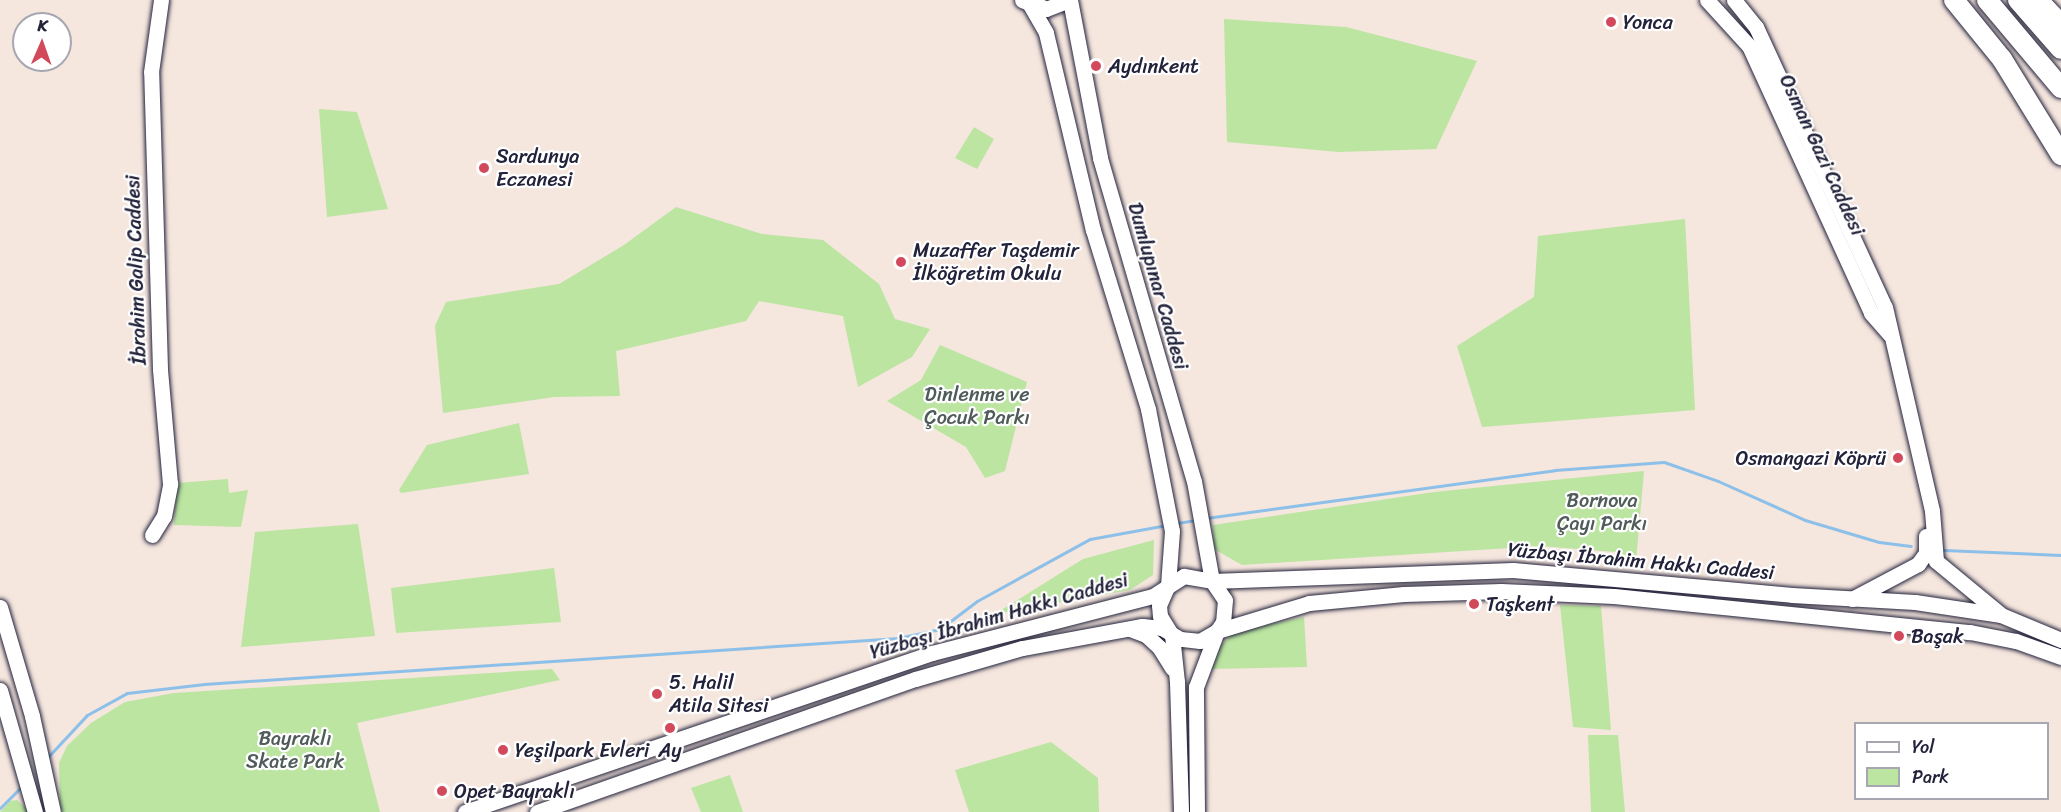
<!DOCTYPE html>
<html>
<head>
<meta charset="utf-8">
<style>
	body { margin:0 }
	#map { position:relative; width:2061px; height:812px; overflow:hidden; background:#f5e6de; font-family:Sriracha,sans-serif }
	div>[style] { position:absolute }
	[style*='--x'] { left:calc(var(--x)*1px); top:calc(var(--y)*1px); width:calc(var(--w)*1px); rotate:calc(var(--a)*1deg) }
	.green>* { inset:0; background:#bbe5a1 }
	.stream>* { height:3px; margin:-1.5px; padding:0 1.5px; transform-origin:1.5px; border-radius:1.5px; background:#8dc0e9 }
	.roads { filter:drop-shadow(0 0 2px #22223b) drop-shadow(0 0 2px #22223b) }
	.secondary>* { height:15px; margin:-7.5px; padding:0 7.5px; transform-origin:7.5px; border-radius:7.5px; background:#fff }
	.highway>* { height:20px; margin:-10px; padding:0 10px; transform-origin:10px; border-radius:10px; background:#fff }
	.dots>* { width:16px; height:16px; translate:-50% -50%; box-sizing:border-box; border:3px solid #fff; border-radius:50% }
	span { translate:-50% -50%; white-space:nowrap; text-align:center; line-height:1.15; -webkit-text-stroke:4.5px #fff; paint-order:stroke }
	.poi-label { font-size:20px; color:#22223b }
	.left { translate:0 -50%; text-align:left }
	.right { translate:-100% -50%; text-align:right }
	.street-label { font-size:20px; color:#22223b }
	.park-label { font-size:20px; color:#505c5a }
	.legend { position:absolute; left:1854px; top:722px; width:195px; height:78px; box-sizing:border-box; background:#fff; border:2px solid #a7a7b1; margin:0; padding:8px 10px; list-style:none; font-size:18px; color:#22223b }
	.legend li { display:flex; align-items:center; gap:12px; height:30px }
	.legend b { width:30px; border:2px solid #a7a7b1 }
	.north { position:absolute; left:12px; top:12px; width:60px; height:60px; box-sizing:border-box; background:#fff; border:2px solid #a7a7b1; border-radius:50%; rotate:2deg; font-size:16px; font-weight:700; line-height:24px; text-align:center; color:#22223b }
	.north::after { content:''; display:block; margin:auto; width:21px; height:27px; background:#d1495b; clip-path:polygon(50% 0,100% 100%,50% 72%,0 100%) }
</style>
</head>
<body>
<div id="map">
	<div class="green">
		<div style="clip-path:polygon(1224px 19px,1346px 27px,1477px 61px,1436px 149px,1338px 152px,1227px 142px)"></div>
		<div style="clip-path:polygon(319px 109px,357px 112px,388px 209px,327px 217px)"></div>
		<div style="clip-path:polygon(974px 127px,994px 139px,977px 169px,955px 158px)"></div>
		<div style="clip-path:polygon(676px 207px,762px 234px,823px 240px,879px 284px,895px 319px,930px 329px,912px 357px,858px 387px,843px 316px,759px 301px,746px 321px,616px 351px,620px 396px,554px 397px,443px 413px,435px 326px,446px 302px,559px 284px,624px 245px)"></div>
		<div style="clip-path:polygon(1685px 219px,1695px 410px,1482px 427px,1457px 346px,1534px 297px,1538px 236px)"></div>
		<div style="clip-path:polygon(940px 345px,1027px 382px,1005px 471px,985px 478px,966px 447px,887px 401px,921px 380px)"></div>
		<div style="clip-path:polygon(519px 423px,529px 474px,401px 493px,399px 490px,427px 445px)"></div>
		<div style="clip-path:polygon(1644px 471px,1636px 561px,1615px 552px,1540px 546px,1242px 565px,1214px 549px,1213px 525px,1434px 492px)"></div>
		<div style="clip-path:polygon(228px 479px,229px 493px,248px 490px,241px 527px,174px 525px,177px 483px)"></div>
		<div style="clip-path:polygon(358px 524px,375px 636px,241px 647px,255px 532px)"></div>
		<div style="clip-path:polygon(1154px 540px,1153px 575px,1130px 590px,995px 614px,1083px 559px)"></div>
		<div style="clip-path:polygon(554px 568px,561px 622px,396px 633px,391px 588px)"></div>
		<div style="clip-path:polygon(1560px 605px,1601px 606px,1611px 730px,1573px 727px)"></div>
		<div style="clip-path:polygon(1304px 617px,1307px 667px,1209px 669px,1217px 649px,1234px 632px)"></div>
		<div style="clip-path:polygon(552px 669px,560px 680px,357px 723px,380px 812px,62px 812px,60px 806px,59px 763px,67px 746px,91px 723px,125px 702px,174px 693px)"></div>
		<div style="clip-path:polygon(1588px 735px,1618px 735px,1625px 812px,1591px 812px)"></div>
		<div style="clip-path:polygon(1051px 742px,1098px 778px,1099px 812px,969px 812px,955px 770px)"></div>
		<div style="clip-path:polygon(730px 775px,743px 812px,701px 812px,691px 788px)"></div>
		<div style="clip-path:polygon(17px 800px,30px 812px,0 812px,10px 801px)"></div>
	</div>
	<div class="stream">
		<div style="--x:1206;--y:518;--w:352;--a:-7.8"></div>
		<div style="--x:1555;--y:470;--w:109;--a:-4.2"></div>
		<div style="--x:1664;--y:462;--w:57;--a:19.4"></div>
		<div style="--x:1718;--y:481;--w:95;--a:24.1"></div>
		<div style="--x:1805;--y:520;--w:77;--a:16.6"></div>
		<div style="--x:1879;--y:542;--w:32;--a:7"></div>
		<div style="--x:1177;--y:523;--w:20;--a:-9"></div>
		<div style="--x:1944;--y:550;--w:117;--a:2.4"></div>
		<div style="--x:46;--y:759;--w:60;--a:-47"></div>
		<div style="--x:87;--y:715;--w:46;--a:-28.8"></div>
		<div style="--x:127;--y:693;--w:78;--a:-6.7"></div>
		<div style="--x:204;--y:684;--w:696;--a:-3.79"></div>
		<div style="--x:898;--y:638;--w:43;--a:-12.1"></div>
		<div style="--x:940;--y:629;--w:46;--a:-37.1"></div>
		<div style="--x:977;--y:601;--w:129;--a:-28.8"></div>
		<div style="--x:1090;--y:539;--w:78;--a:-10.3"></div>
		<div style="--x:0;--y:808;--w:31;--a:-45"></div>
	</div>
	<div class="roads">
		<div class="secondary">
			<div style="--x:1022;--y:0;--w:8;--a:23"></div>
			<div style="--x:1029;--y:3;--w:34;--a:60"></div>
			<div style="--x:1046;--y:33;--w:203;--a:76.6"></div>
			<div style="--x:1093;--y:230;--w:187;--a:72.9"></div>
			<div style="--x:1148;--y:409;--w:124;--a:78.9"></div>
			<div style="--x:1172;--y:531;--w:54;--a:94.2"></div>
			<div style="--x:1168;--y:585;--w:22;--a:114"></div>
			<div style="--x:1159;--y:605;--w:11;--a:85"></div>
			<div style="--x:1160;--y:616;--w:19;--a:58"></div>
			<div style="--x:1027;--y:0;--w:21;--a:25"></div>
			<div style="--x:1046;--y:9;--w:25;--a:-21"></div>
			<div style="--x:1070;--y:0;--w:161;--a:79.2"></div>
			<div style="--x:1100;--y:158;--w:336;--a:73.8"></div>
			<div style="--x:1194;--y:481;--w:102;--a:79.8"></div>
			<div style="--x:1707;--y:0;--w:62;--a:47.6"></div>
			<div style="--x:1749;--y:46;--w:294;--a:65.4"></div>
			<div style="--x:1871;--y:313;--w:28;--a:49"></div>
			<div style="--x:1734;--y:0;--w:35;--a:51"></div>
			<div style="--x:1756;--y:27;--w:308;--a:65.3"></div>
			<div style="--x:1885;--y:307;--w:209;--a:77"></div>
			<div style="--x:1932;--y:511;--w:50;--a:85.4"></div>
			<div style="--x:1936;--y:561;--w:82;--a:39.5"></div>
			<div style="--x:152;--y:535;--w:22;--a:-58"></div>
			<div style="--x:164;--y:516;--w:33;--a:-79"></div>
			<div style="--x:170;--y:484;--w:115;--a:-95"></div>
			<div style="--x:160;--y:369;--w:297;--a:-91.7"></div>
			<div style="--x:151;--y:72;--w:73;--a:-82.1"></div>
			<div style="--x:1212;--y:581;--w:301;--a:-2.1"></div>
			<div style="--x:1513;--y:570;--w:280;--a:5.1"></div>
			<div style="--x:1792;--y:595;--w:123;--a:3.3"></div>
			<div style="--x:1915;--y:602;--w:87;--a:8.6"></div>
			<div style="--x:2001;--y:615;--w:65;--a:22.6"></div>
			<div style="--x:1852;--y:599;--w:75;--a:-27.9"></div>
			<div style="--x:1918;--y:564;--w:14;--a:-54"></div>
			<div style="--x:1926;--y:553;--w:17;--a:-90"></div>
			<div style="--x:0;--y:607;--w:114;--a:73.6"></div>
			<div style="--x:32;--y:716;--w:98;--a:77.7"></div>
			<div style="--x:1130;--y:629;--w:17;--a:21"></div>
			<div style="--x:1146;--y:635;--w:18;--a:43"></div>
			<div style="--x:1159;--y:647;--w:25;--a:58"></div>
			<div style="--x:1217;--y:631;--w:96;--a:-16.9"></div>
			<div style="--x:1309;--y:603;--w:95;--a:-5.4"></div>
			<div style="--x:1404;--y:594;--w:97;--a:-1.8"></div>
			<div style="--x:1501;--y:591;--w:113;--a:2.5"></div>
			<div style="--x:1614;--y:596;--w:358;--a:5.8"></div>
			<div style="--x:1970;--y:632;--w:47;--a:11.1"></div>
			<div style="--x:2016;--y:641;--w:48;--a:19.6"></div>
			<div style="--x:1172;--y:635;--w:47;--a:83.9"></div>
			<div style="--x:1177;--y:682;--w:130;--a:88.2"></div>
			<div style="--x:0;--y:690;--w:127;--a:74"></div>
			<div style="--x:465;--y:812;--w:493;--a:-18.8"></div>
			<div style="--x:932;--y:653;--w:228;--a:-14.5"></div>
			<div style="--x:1153;--y:596;--w:37;--a:-33"></div>
			<div style="--x:1184;--y:576;--w:28;--a:10"></div>
			<div style="--x:1212;--y:581;--w:23;--a:56"></div>
			<div style="--x:1225;--y:600;--w:22;--a:95"></div>
			<div style="--x:1223;--y:622;--w:11;--a:124"></div>
			<div style="--x:1217;--y:631;--w:20;--a:150"></div>
			<div style="--x:1200;--y:641;--w:20;--a:-174"></div>
			<div style="--x:1180;--y:639;--w:21;--a:-149"></div>
			<div style="--x:1162;--y:628;--w:20;--a:-174"></div>
			<div style="--x:1142;--y:626;--w:122;--a:169.6"></div>
			<div style="--x:1022;--y:648;--w:111;--a:163.8"></div>
			<div style="--x:915;--y:679;--w:401;--a:160.6"></div>
			<div style="--x:1197;--y:812;--w:125;--a:-90.5"></div>
			<div style="--x:1196;--y:687;--w:60;--a:-69.4"></div>
		</div>
		<div class="highway">
			<div style="--x:1954;--y:0;--w:76;--a:50.9"></div>
			<div style="--x:2002;--y:59;--w:113;--a:58.4"></div>
			<div style="--x:1987;--y:0;--w:115;--a:49.9"></div>
			<div style="--x:2018;--y:0;--w:65;--a:48.7"></div>
			<div style="--x:2038;--y:0;--w:34;--a:47"></div>
		</div>
	</div>
	<div class="dots">
		<div style="left:1611px;top:22px;background:#d1495b"></div>
		<div style="left:1096px;top:66px;background:#d1495b"></div>
		<div style="left:484px;top:168px;background:#d1495b"></div>
		<div style="left:901px;top:262px;background:#d1495b"></div>
		<div style="left:1898px;top:458px;background:#d1495b"></div>
		<div style="left:1474px;top:604px;background:#d1495b"></div>
		<div style="left:1899px;top:636px;background:#d1495b"></div>
		<div style="left:657px;top:694px;background:#d1495b"></div>
		<div style="left:670px;top:728px;background:#d1495b"></div>
		<div style="left:503px;top:750px;background:#d1495b"></div>
		<div style="left:442px;top:791px;background:#d1495b"></div>
	</div>
	<div class="poi-label">
		<span class="left" style="left:1623px;top:22px">Yonca</span>
		<span class="left" style="left:1108px;top:66px">Aydınkent</span>
		<span class="left" style="left:496px;top:168px">Sardunya<br>Eczanesi</span>
		<span class="left" style="left:913px;top:262px">Muzaffer Taşdemir<br>İlköğretim Okulu</span>
		<span class="right" style="left:1886px;top:458px">Osmangazi Köprü</span>
		<span class="left" style="left:1486px;top:604px">Taşkent</span>
		<span class="left" style="left:1911px;top:636px">Başak</span>
		<span class="left" style="left:669px;top:694px">5. Halil<br>Atila Sitesi</span>
		<span class="left" style="left:515px;top:750px">Yeşilpark Evleri</span>
		<span style="left:670px;top:750px">Ay</span>
		<span class="left" style="left:454px;top:791px">Opet Bayraklı</span>
	</div>
	<div class="street-label">
		<span style="left:1822px;top:155px;rotate:65deg">Osman Gazi Caddesi</span>
		<span style="left:136px;top:270px;rotate:-92deg">İbrahim Galip Caddesi</span>
		<span style="left:1158px;top:286px;rotate:74deg">Dumlupınar Caddesi</span>
		<span style="left:1641px;top:561px;rotate:5deg">Yüzbaşı İbrahim Hakkı Caddesi</span>
		<span style="left:999px;top:616px;rotate:-16deg">Yüzbaşı İbrahim Hakkı Caddesi</span>
	</div>
	<div class="park-label">
		<span style="left:977px;top:406px">Dinlenme ve<br>Çocuk Parkı</span>
		<span style="left:1602px;top:512px">Bornova<br>Çayı Parkı</span>
		<span style="left:295px;top:750px">Bayraklı<br>Skate Park</span>
	</div>
	<ul class="legend">
	<li><b style="height:8px;background:#fff"></b>Yol</li>
	<li><b style="height:16px;background:#bbe5a1"></b>Park</li>
	</ul>
	<div class="north">K</div>
</div>
</body>
</html>
